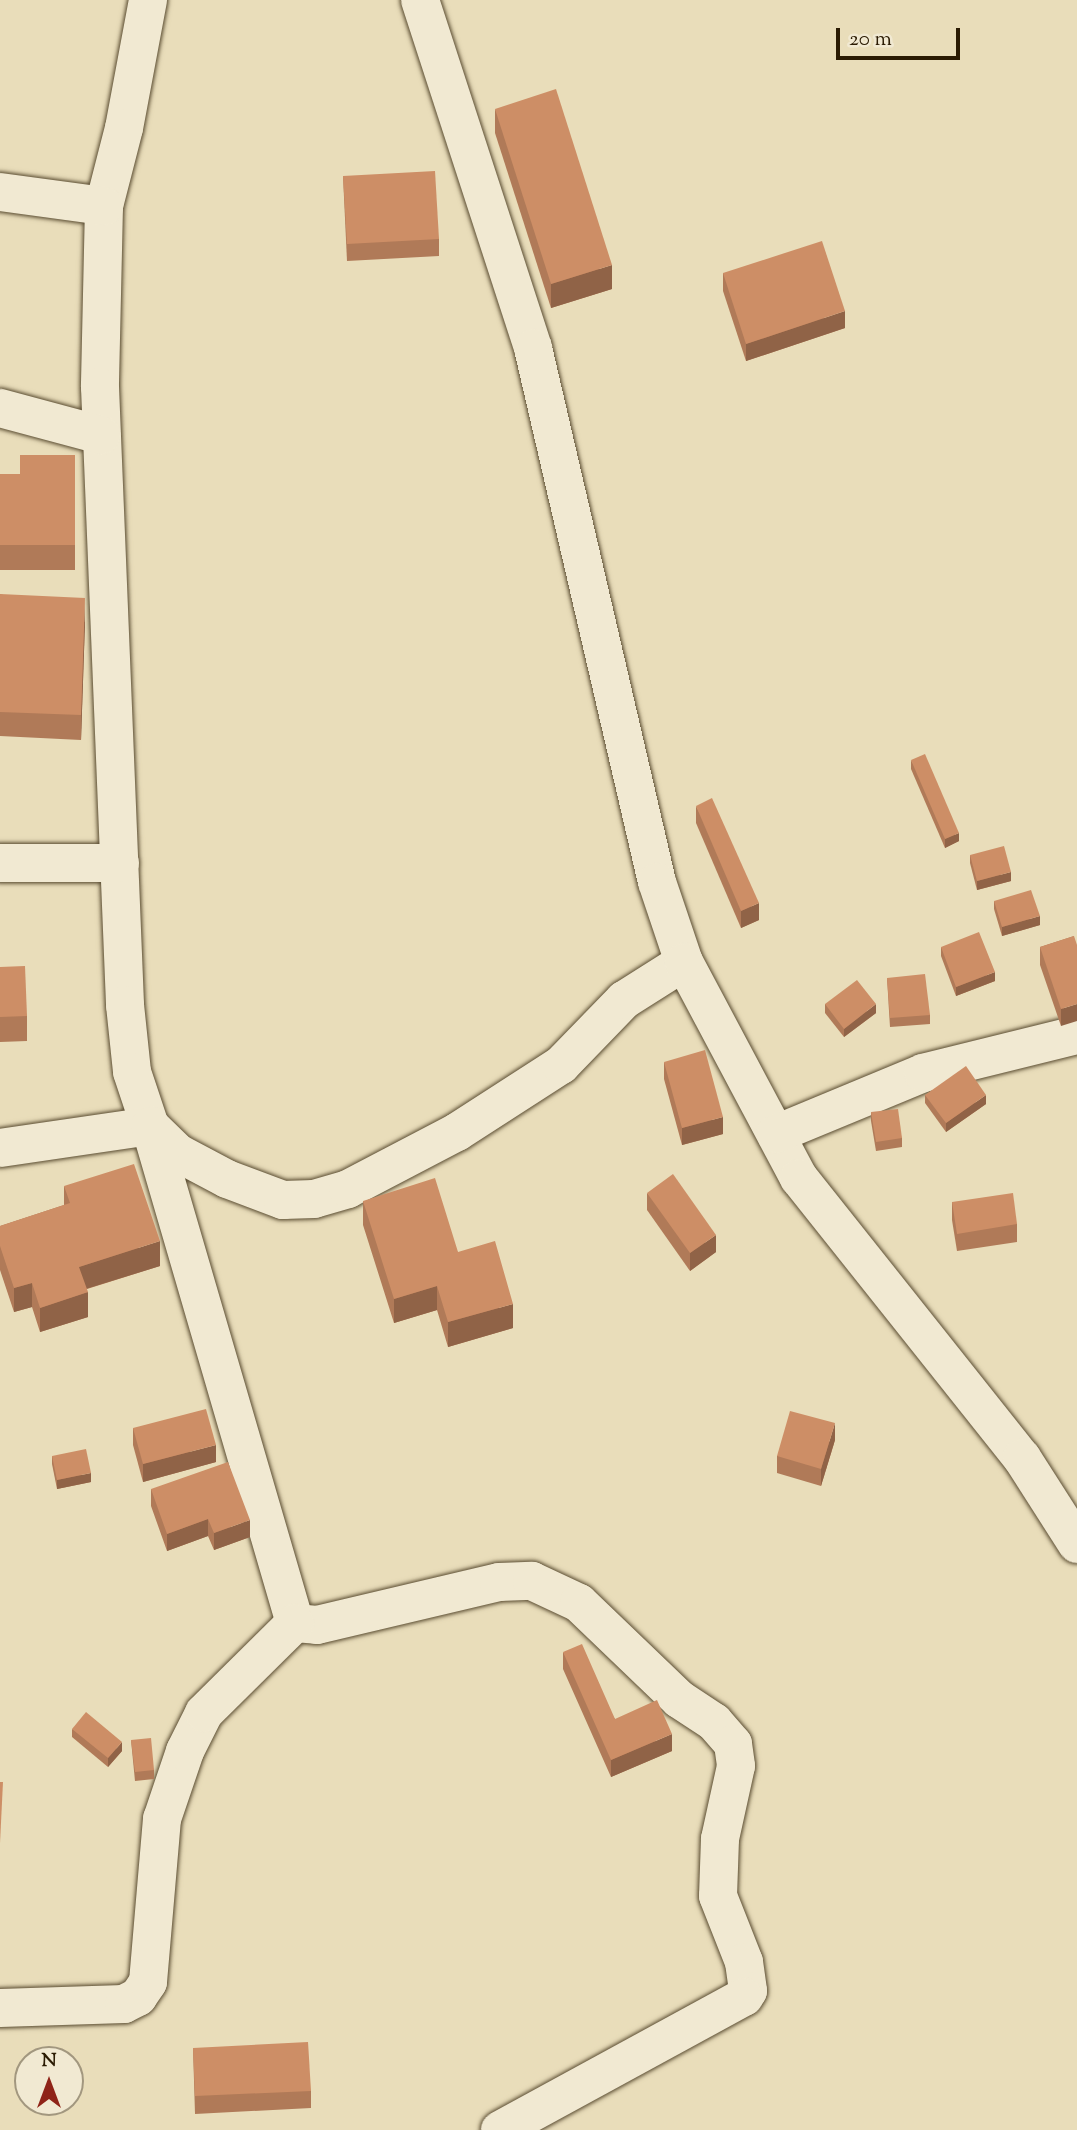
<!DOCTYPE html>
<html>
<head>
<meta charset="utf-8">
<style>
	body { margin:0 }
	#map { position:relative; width:1077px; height:2130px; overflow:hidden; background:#e9ddba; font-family:"Sorts Mill Goudy",serif }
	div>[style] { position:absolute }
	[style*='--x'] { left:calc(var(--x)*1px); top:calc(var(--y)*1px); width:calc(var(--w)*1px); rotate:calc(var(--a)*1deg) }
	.roads { filter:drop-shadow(0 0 2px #5a4c31) drop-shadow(0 0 2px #5a4c31) }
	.minor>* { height:38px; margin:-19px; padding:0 19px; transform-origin:19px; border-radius:19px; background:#f1e9d2 }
	.wall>* { inset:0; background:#b07a58 }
	.shaded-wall>* { inset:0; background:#906347 }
	.building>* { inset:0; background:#cd8e66 }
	span { translate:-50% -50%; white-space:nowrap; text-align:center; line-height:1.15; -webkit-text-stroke:5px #f1e9d2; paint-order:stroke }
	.north { position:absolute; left:14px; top:2046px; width:70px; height:70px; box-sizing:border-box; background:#f1e9d2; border:2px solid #a2977f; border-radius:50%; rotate:0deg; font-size:19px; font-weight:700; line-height:28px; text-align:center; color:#2b1b03 }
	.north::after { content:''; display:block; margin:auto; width:24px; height:32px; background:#8f2418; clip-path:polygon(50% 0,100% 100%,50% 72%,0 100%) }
	.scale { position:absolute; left:836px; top:28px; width:124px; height:32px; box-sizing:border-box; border:4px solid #2b1b03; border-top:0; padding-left:9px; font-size:21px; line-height:24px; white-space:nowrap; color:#2b1b03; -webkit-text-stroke:5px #f1e9d2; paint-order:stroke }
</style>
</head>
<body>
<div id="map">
	<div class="roads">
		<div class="minor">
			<div style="--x:148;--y:0;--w:130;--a:100.6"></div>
			<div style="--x:124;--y:128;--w:81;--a:104.4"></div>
			<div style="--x:104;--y:206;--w:181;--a:91.3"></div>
			<div style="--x:100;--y:387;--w:619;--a:87.68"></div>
			<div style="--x:125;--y:1005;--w:67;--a:84"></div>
			<div style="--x:132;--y:1072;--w:57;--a:71.6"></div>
			<div style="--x:150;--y:1126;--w:39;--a:44"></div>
			<div style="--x:178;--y:1153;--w:55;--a:28"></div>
			<div style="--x:227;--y:1179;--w:60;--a:20.6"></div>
			<div style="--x:283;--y:1200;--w:31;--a:-2"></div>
			<div style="--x:314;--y:1199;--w:35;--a:-16"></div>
			<div style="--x:348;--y:1189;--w:123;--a:-27.6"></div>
			<div style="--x:457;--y:1132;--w:124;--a:-32.8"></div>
			<div style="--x:561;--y:1065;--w:91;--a:-45.9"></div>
			<div style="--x:624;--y:1000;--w:71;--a:-32.3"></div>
			<div style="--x:420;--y:0;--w:366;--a:72"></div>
			<div style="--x:533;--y:348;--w:548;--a:76.93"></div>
			<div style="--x:657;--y:882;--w:84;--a:71.4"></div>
			<div style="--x:684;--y:962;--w:245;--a:62"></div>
			<div style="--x:799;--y:1178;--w:358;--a:51.5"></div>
			<div style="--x:1022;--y:1458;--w:102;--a:57.4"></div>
			<div style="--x:0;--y:192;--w:105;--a:7.7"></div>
			<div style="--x:0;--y:408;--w:105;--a:15"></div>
			<div style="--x:0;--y:863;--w:120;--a:0"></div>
			<div style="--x:776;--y:1134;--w:159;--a:-22.5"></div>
			<div style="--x:923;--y:1073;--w:159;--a:-13.9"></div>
			<div style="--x:0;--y:1148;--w:152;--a:-8.3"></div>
			<div style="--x:150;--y:1126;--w:518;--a:73.74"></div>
			<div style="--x:295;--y:1623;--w:22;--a:5"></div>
			<div style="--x:317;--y:1625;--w:187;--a:-13.3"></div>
			<div style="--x:499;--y:1582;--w:33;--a:-2"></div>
			<div style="--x:532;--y:1581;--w:52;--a:25.1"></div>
			<div style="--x:579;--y:1603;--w:139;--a:43.8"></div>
			<div style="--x:679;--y:1699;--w:42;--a:33.3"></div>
			<div style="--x:714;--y:1722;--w:29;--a:49"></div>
			<div style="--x:733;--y:1744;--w:22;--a:82"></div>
			<div style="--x:736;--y:1766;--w:75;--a:102.4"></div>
			<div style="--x:720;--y:1839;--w:57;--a:92"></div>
			<div style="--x:718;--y:1896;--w:71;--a:68.5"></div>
			<div style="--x:744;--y:1962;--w:29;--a:82"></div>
			<div style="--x:748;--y:1991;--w:7;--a:124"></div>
			<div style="--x:744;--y:1997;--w:278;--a:151.4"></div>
			<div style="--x:0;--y:2008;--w:124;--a:-1.8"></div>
			<div style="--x:124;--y:2004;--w:16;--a:-27"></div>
			<div style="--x:138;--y:1997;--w:18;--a:-56"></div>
			<div style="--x:148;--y:1982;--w:164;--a:-85.1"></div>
			<div style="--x:162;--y:1819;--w:72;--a:-71.3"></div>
			<div style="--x:185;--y:1751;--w:42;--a:-63.4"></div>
			<div style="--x:204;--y:1713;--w:128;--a:-44.7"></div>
		</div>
	</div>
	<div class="wall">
		<div style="clip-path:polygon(495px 109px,612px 289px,551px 308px,495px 133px)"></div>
		<div style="clip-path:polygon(343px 176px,439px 239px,439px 256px,347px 261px)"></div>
		<div style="clip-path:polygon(723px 273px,845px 328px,746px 361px,723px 291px)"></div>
		<div style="clip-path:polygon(75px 455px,75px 570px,0 570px,0 474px,20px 474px)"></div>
		<div style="clip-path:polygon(0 594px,85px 622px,81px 740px,0 736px)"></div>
		<div style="clip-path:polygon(911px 760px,959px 841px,945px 848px,911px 769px)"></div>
		<div style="clip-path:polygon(696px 806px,759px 920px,741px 928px,696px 823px)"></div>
		<div style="clip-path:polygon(970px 855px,1011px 881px,977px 890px,970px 863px)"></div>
		<div style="clip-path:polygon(994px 901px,1040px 925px,1002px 936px,994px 909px)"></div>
		<div style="clip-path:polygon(1074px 936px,1061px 1026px,1040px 965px,1040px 947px)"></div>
		<div style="clip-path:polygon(941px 947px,995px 981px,956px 996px,941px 956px)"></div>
		<div style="clip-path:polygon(0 967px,27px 1016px,27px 1041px,0 1042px)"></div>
		<div style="clip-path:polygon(887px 978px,930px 1015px,930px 1024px,890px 1027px)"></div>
		<div style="clip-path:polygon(825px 1004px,876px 1013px,844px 1037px,825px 1013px)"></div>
		<div style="clip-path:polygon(664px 1062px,723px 1134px,682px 1145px,664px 1079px)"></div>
		<div style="clip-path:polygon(925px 1095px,986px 1104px,946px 1132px,925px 1103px)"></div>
		<div style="clip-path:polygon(871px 1112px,902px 1138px,902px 1147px,876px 1151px,871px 1121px)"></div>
		<div style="clip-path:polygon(64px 1186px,160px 1266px,87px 1289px,88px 1317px,40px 1332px,32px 1307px,14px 1312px,0 1270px,0 1226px,64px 1205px)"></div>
		<div style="clip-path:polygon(647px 1193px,716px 1252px,690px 1271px,647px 1210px)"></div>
		<div style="clip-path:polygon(363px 1201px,458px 1252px,513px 1328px,448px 1347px,437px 1310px,394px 1323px,363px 1225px)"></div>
		<div style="clip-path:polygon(952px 1202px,1017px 1224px,1017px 1242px,957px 1251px,952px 1220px)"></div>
		<div style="clip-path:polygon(133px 1428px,216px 1462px,143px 1482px,133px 1445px)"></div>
		<div style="clip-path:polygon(835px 1440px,821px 1486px,777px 1473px,777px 1456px)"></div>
		<div style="clip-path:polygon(52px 1456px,91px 1482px,57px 1489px,52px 1464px)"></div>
		<div style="clip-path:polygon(151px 1489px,250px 1537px,214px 1550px,208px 1536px,167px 1551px,151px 1506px)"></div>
		<div style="clip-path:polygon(563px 1652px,615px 1719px,672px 1751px,611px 1777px,563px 1669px)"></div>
		<div style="clip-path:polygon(72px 1729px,122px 1751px,108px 1767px,72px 1737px)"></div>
		<div style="clip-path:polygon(131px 1740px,154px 1770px,154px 1779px,135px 1781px)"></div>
		<div style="clip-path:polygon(193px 2048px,311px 2091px,311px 2108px,195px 2114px)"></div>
	</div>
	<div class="shaded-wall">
		<div style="clip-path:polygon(612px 265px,612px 289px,551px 308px,551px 284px)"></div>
		<div style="clip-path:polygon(845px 311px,845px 328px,746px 361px,746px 344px)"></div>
		<div style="clip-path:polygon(85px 598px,85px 622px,81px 740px,81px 715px)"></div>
		<div style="clip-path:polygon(959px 833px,959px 841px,945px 848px,945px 839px)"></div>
		<div style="clip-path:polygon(1011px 872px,1011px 881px,977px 890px,977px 881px)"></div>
		<div style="clip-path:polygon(759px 903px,759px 920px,741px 928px,741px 911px)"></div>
		<div style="clip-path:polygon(1040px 916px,1040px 925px,1002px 936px,1002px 927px)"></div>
		<div style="clip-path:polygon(995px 972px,995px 981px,956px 996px,956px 987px)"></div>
		<div style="clip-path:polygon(876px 1004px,876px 1013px,844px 1037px,844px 1029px)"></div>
		<div style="clip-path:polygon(1077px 1004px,1077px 1021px,1061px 1026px,1061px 1009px)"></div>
		<div style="clip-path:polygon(986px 1095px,986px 1104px,946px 1132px,946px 1123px)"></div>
		<div style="clip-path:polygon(723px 1117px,723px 1134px,682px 1145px,682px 1128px)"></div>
		<div style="clip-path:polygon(716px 1235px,716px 1252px,690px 1271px,690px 1253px)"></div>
		<div style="clip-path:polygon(160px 1241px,160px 1266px,79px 1291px,79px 1267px)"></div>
		<div style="clip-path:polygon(32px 1283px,32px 1307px,14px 1312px,14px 1288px)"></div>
		<div style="clip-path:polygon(437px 1286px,437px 1310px,394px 1323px,394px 1299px)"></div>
		<div style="clip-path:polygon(88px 1292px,88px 1317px,40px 1332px,40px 1308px)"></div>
		<div style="clip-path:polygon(513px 1304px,513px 1328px,448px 1347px,448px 1322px)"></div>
		<div style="clip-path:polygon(835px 1423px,835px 1440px,821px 1486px,821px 1469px)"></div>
		<div style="clip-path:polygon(216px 1445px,216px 1462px,143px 1482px,143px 1464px)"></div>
		<div style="clip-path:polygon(91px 1473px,91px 1482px,57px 1489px,57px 1480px)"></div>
		<div style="clip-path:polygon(208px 1519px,208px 1536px,167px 1551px,167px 1534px)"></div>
		<div style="clip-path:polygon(250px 1520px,250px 1537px,214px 1550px,214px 1533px)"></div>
		<div style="clip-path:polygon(672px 1734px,672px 1751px,611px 1777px,611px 1760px)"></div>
		<div style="clip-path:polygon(122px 1742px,122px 1751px,108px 1767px,108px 1758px)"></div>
	</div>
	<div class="building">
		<div style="clip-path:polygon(556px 89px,612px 265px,551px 284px,495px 109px)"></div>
		<div style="clip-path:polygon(435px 171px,439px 239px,347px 244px,343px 176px)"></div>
		<div style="clip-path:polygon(822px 241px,845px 311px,746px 344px,723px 273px)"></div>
		<div style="clip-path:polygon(20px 455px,75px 455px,75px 545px,0 545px,0 474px,20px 474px)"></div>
		<div style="clip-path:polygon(0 594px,85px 598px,81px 715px,0 712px)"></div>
		<div style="clip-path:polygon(925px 754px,959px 833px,945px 839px,911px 760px)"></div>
		<div style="clip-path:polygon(712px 798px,759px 903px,741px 911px,696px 806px)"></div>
		<div style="clip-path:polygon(1004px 846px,1011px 872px,977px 881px,970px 855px)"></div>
		<div style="clip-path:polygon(1031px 890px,1040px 916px,1002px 927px,994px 901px)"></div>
		<div style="clip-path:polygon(979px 932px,995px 972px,956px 987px,941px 947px)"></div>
		<div style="clip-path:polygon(1074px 936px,1077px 945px,1077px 1004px,1061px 1009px,1040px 947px)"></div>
		<div style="clip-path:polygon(25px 966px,27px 1016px,0 1017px,0 967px)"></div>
		<div style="clip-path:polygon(925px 974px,930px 1015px,890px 1018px,887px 978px)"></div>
		<div style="clip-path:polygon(857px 980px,876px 1004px,844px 1029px,825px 1004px)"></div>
		<div style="clip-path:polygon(705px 1050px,723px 1117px,682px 1128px,664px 1062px)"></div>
		<div style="clip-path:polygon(966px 1066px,986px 1095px,946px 1123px,925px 1095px)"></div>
		<div style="clip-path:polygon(898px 1109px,902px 1138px,876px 1142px,871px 1112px)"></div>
		<div style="clip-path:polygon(134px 1164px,160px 1241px,79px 1267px,88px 1292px,40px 1308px,32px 1283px,14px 1288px,0 1246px,0 1226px,70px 1203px,64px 1186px)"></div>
		<div style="clip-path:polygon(673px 1174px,716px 1235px,690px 1253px,647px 1193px)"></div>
		<div style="clip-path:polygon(435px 1178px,458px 1252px,495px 1241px,513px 1304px,448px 1322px,437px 1286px,394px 1299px,363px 1201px)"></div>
		<div style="clip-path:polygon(1013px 1193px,1017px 1224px,957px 1234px,952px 1202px)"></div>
		<div style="clip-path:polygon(206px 1409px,216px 1445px,143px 1464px,133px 1428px)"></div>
		<div style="clip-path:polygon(790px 1411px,835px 1423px,821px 1469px,777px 1456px)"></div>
		<div style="clip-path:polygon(86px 1449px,91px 1473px,57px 1480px,52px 1456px)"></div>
		<div style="clip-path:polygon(228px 1462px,250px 1520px,214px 1533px,208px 1519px,167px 1534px,151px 1489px)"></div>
		<div style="clip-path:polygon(582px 1644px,615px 1719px,657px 1700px,672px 1734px,611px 1760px,563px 1652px)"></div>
		<div style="clip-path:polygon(86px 1712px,122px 1742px,108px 1758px,72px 1729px)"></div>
		<div style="clip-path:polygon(151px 1738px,154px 1770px,135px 1772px,131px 1740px)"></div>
		<div style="clip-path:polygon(0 1782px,3px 1782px,0 1843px)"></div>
		<div style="clip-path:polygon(308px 2042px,311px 2091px,195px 2096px,193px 2048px)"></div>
	</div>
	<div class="north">N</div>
	<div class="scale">20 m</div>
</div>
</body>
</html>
